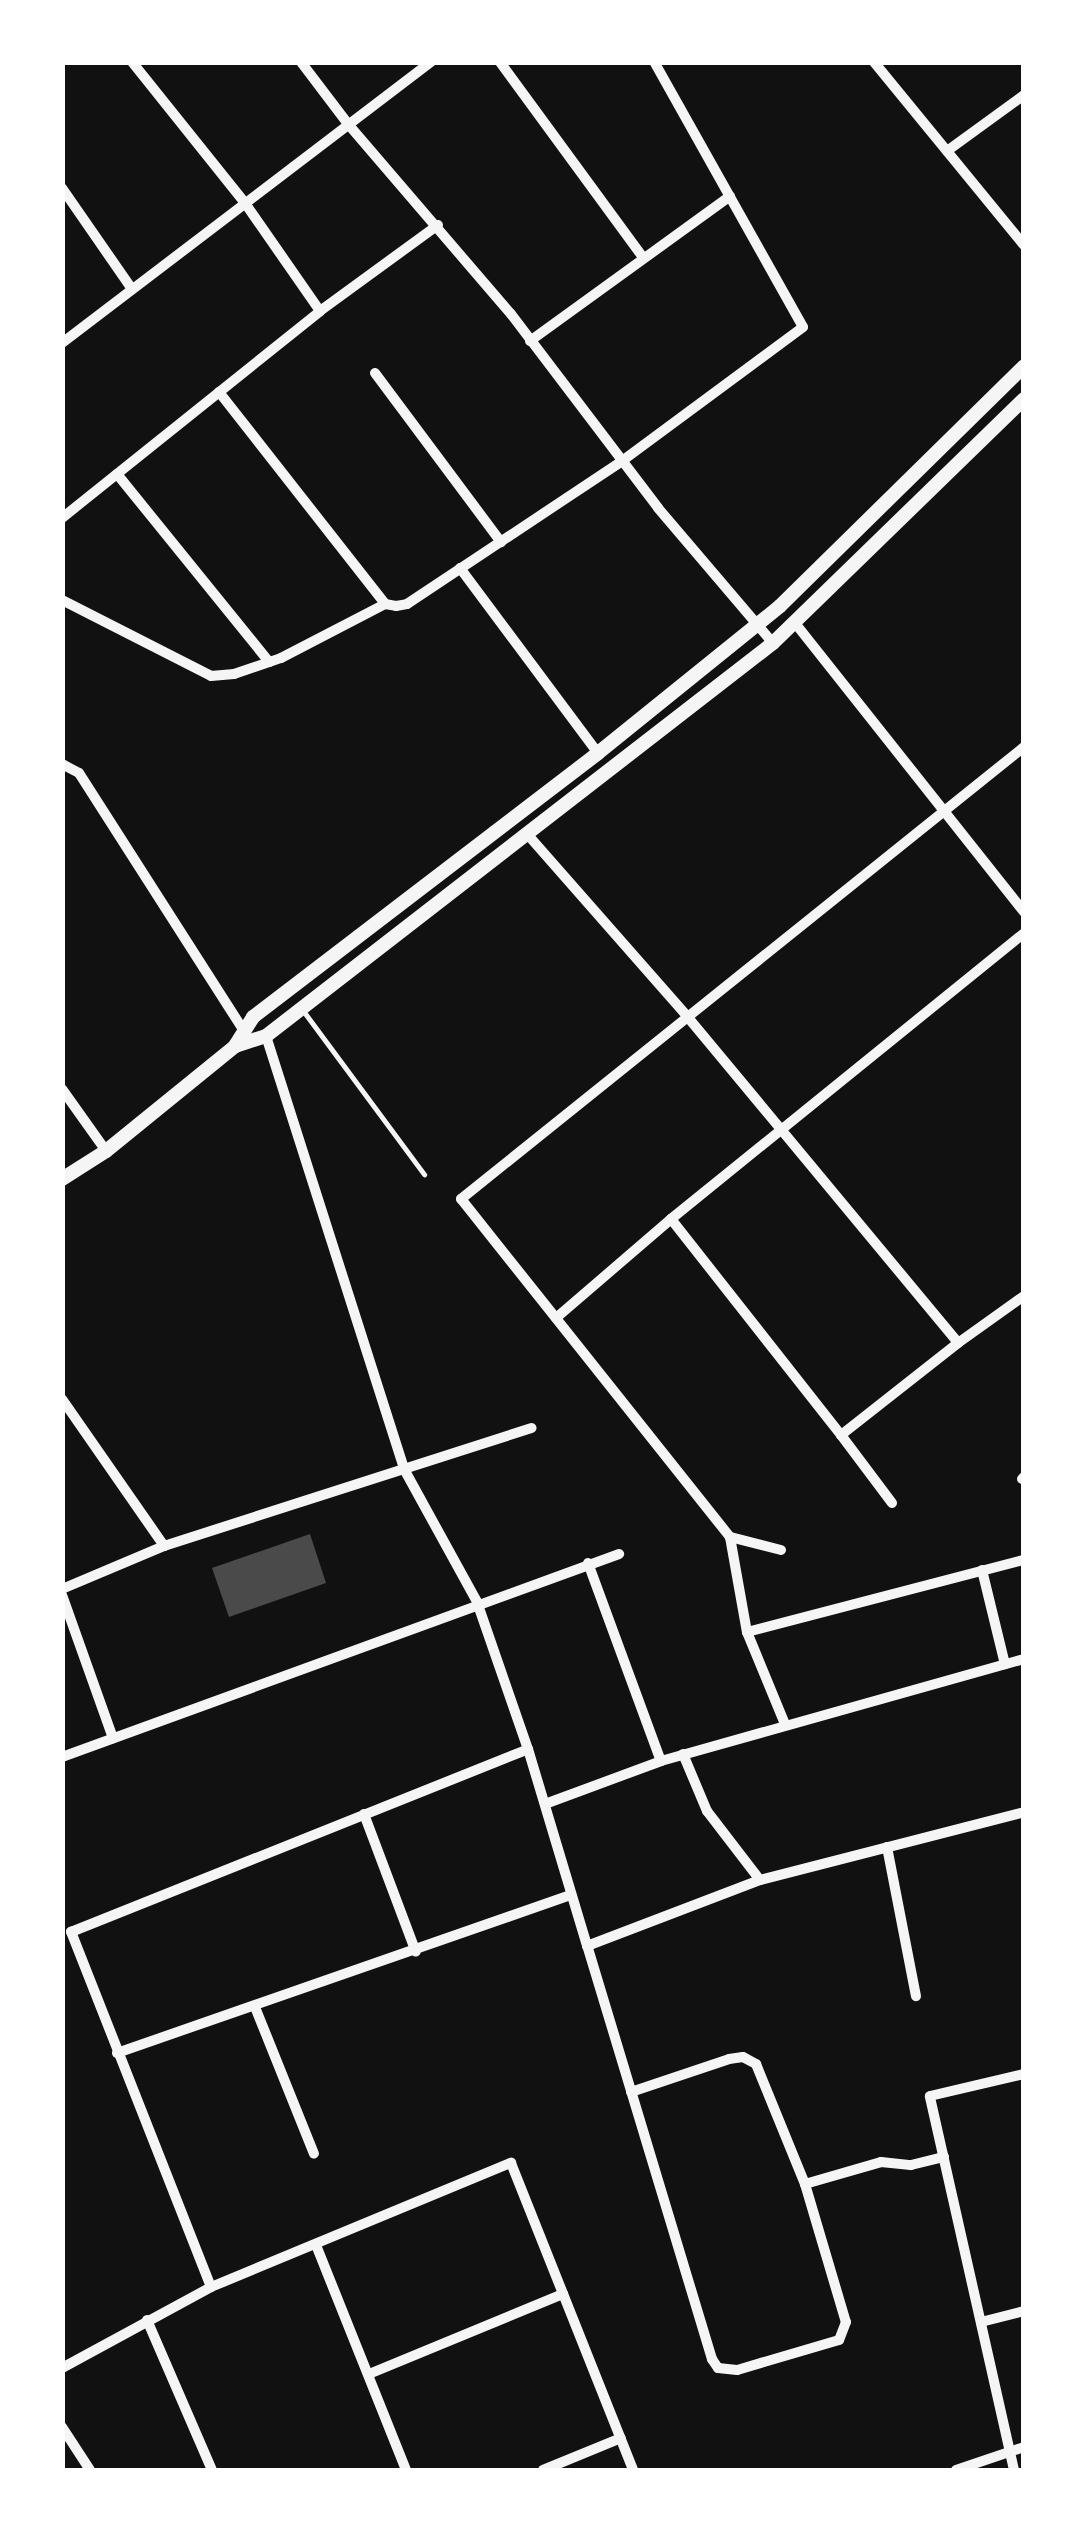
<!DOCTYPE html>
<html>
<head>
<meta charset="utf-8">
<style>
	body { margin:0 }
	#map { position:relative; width:1086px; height:2533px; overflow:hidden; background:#111; font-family:"DM Sans",sans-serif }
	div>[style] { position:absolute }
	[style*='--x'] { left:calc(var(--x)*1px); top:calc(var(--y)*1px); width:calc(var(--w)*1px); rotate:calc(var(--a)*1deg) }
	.building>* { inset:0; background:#4a4a4a }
	.service>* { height:5px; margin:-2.5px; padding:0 2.5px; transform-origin:2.5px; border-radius:2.5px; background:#f5f5f5 }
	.minor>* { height:10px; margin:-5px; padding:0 5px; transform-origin:5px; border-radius:5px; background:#f5f5f5 }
	.tertiary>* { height:14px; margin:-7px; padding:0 7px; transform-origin:7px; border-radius:7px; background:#f5f5f5 }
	span { translate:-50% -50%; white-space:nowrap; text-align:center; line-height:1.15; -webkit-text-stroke:8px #fff; paint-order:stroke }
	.frame { position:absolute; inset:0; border:65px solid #fff; pointer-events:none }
</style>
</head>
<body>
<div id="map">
	<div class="building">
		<div style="clip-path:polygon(310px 1534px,326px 1583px,229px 1617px,212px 1568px)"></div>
	</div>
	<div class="service">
		<div style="--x:304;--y:1012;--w:202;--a:53.5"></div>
	</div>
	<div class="minor">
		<div style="--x:301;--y:62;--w:78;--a:52.8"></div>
		<div style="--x:348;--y:124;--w:250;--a:49.4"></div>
		<div style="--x:511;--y:314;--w:243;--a:52.8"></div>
		<div style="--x:658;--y:508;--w:177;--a:49.6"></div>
		<div style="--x:500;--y:62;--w:240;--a:53.8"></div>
		<div style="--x:874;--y:62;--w:237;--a:50.7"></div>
		<div style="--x:947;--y:151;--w:95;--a:-36"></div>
		<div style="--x:62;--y:188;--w:123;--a:55.3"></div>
		<div style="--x:320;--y:311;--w:146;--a:-36.1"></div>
		<div style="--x:530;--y:341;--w:247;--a:-35.9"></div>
		<div style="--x:62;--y:343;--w:464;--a:-37.3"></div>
		<div style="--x:375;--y:373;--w:211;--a:53.3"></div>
		<div style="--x:219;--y:392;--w:269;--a:51.9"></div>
		<div style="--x:385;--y:604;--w:11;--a:10"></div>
		<div style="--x:396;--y:606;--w:11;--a:-10"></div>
		<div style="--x:407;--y:604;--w:258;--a:-33.6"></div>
		<div style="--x:622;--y:461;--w:225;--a:-36.5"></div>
		<div style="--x:803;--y:327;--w:304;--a:-119.3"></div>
		<div style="--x:117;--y:474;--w:242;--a:51"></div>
		<div style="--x:62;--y:518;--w:331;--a:-38.7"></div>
		<div style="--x:320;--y:311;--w:131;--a:-124.8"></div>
		<div style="--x:245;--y:203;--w:181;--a:-128.7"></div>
		<div style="--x:460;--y:568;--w:231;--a:53.3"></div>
		<div style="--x:62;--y:600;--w:167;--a:27"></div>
		<div style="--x:211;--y:676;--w:23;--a:-5"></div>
		<div style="--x:234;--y:674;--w:50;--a:-18.8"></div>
		<div style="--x:281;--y:658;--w:117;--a:-27.4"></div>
		<div style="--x:795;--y:623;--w:369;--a:51.6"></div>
		<div style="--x:62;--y:764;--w:19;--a:28"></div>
		<div style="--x:79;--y:773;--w:304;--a:57.4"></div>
		<div style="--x:528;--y:835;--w:240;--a:48.7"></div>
		<div style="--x:686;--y:1015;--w:426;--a:50.3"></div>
		<div style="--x:958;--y:1343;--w:81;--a:-35.5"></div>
		<div style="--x:266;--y:1036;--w:454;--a:72.3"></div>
		<div style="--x:404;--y:1469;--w:152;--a:61.2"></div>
		<div style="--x:477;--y:1602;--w:156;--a:70.9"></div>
		<div style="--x:62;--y:1089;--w:76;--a:54.6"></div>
		<div style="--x:556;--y:1318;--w:152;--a:-40.7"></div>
		<div style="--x:958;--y:1343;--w:149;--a:141.8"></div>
		<div style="--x:841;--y:1435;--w:275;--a:-128.2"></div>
		<div style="--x:671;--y:1219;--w:454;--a:-39"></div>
		<div style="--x:62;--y:1399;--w:179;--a:55.2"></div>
		<div style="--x:841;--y:1435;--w:85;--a:53.1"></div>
		<div style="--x:1022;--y:1479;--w:3;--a:-45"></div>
		<div style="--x:730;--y:1537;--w:432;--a:-128.5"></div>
		<div style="--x:461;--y:1199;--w:722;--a:-38.76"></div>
		<div style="--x:781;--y:1550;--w:53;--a:-165.7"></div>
		<div style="--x:730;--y:1537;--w:97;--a:79.9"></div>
		<div style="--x:747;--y:1632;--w:100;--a:67.6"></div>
		<div style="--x:588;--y:1563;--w:211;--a:69.8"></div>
		<div style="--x:982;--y:1570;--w:97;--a:76.3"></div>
		<div style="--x:62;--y:1589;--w:111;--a:-22.9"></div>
		<div style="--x:164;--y:1546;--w:386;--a:-17.8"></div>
		<div style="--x:62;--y:1595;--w:152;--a:70.4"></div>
		<div style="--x:747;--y:1632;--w:286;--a:-14.6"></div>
		<div style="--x:683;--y:1754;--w:62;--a:67.2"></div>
		<div style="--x:707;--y:1811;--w:87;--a:52.5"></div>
		<div style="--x:62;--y:1757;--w:593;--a:-20.02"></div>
		<div style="--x:545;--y:1804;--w:124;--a:-20.3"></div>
		<div style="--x:661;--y:1761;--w:377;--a:-15.7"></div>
		<div style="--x:364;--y:1814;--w:147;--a:69.4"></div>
		<div style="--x:887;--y:1847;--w:152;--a:79"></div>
		<div style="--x:255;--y:2007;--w:158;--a:68.1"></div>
		<div style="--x:117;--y:2053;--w:481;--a:-19.2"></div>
		<div style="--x:631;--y:2092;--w:103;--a:-18.6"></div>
		<div style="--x:729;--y:2059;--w:14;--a:-8"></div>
		<div style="--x:743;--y:2057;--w:15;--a:28"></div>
		<div style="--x:756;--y:2064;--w:130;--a:67.8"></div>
		<div style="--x:805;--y:2184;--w:144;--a:73.5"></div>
		<div style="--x:846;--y:2322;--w:19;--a:111"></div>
		<div style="--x:839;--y:2340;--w:106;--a:163.6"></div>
		<div style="--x:737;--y:2370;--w:19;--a:-174"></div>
		<div style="--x:718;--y:2368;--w:11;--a:-124"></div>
		<div style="--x:712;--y:2359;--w:432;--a:-106.8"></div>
		<div style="--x:587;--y:1946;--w:185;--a:-20.9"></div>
		<div style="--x:760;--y:1880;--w:273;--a:-14.4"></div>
		<div style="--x:805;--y:2184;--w:79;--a:-16.1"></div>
		<div style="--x:881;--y:2162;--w:30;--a:6"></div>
		<div style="--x:911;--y:2165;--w:34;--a:-14"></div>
		<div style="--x:316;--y:2245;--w:242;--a:68.2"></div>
		<div style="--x:211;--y:2287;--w:382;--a:-111.5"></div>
		<div style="--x:71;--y:1932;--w:492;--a:-21.8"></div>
		<div style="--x:528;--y:1749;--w:206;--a:73.3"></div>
		<div style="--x:147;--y:2320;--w:163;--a:66.6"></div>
		<div style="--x:981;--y:2322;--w:44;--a:-14.3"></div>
		<div style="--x:62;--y:2368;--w:170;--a:-28.5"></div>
		<div style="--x:211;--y:2287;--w:325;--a:-22.5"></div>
		<div style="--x:511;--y:2163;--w:330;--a:68.3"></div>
		<div style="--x:369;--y:2374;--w:210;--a:-22.4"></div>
		<div style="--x:62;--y:2427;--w:51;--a:56.9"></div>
		<div style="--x:543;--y:2470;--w:84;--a:-22.3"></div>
		<div style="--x:956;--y:2470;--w:72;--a:-18.7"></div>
		<div style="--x:1014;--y:2470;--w:383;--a:-102.7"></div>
		<div style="--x:930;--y:2096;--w:97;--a:-13.2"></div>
	</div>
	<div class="tertiary">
		<div style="--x:235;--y:1046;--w:34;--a:-58"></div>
		<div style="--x:253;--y:1017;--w:434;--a:-37.4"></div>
		<div style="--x:598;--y:753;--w:234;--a:-38.9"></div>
		<div style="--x:780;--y:606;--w:342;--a:-44.5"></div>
		<div style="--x:62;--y:1179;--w:52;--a:-32.5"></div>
		<div style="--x:106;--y:1151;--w:166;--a:-39.1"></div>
		<div style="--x:235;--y:1046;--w:33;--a:-18"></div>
		<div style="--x:266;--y:1036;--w:641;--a:-37.78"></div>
		<div style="--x:773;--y:643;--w:350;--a:-44.2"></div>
	</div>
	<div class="frame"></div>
</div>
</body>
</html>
